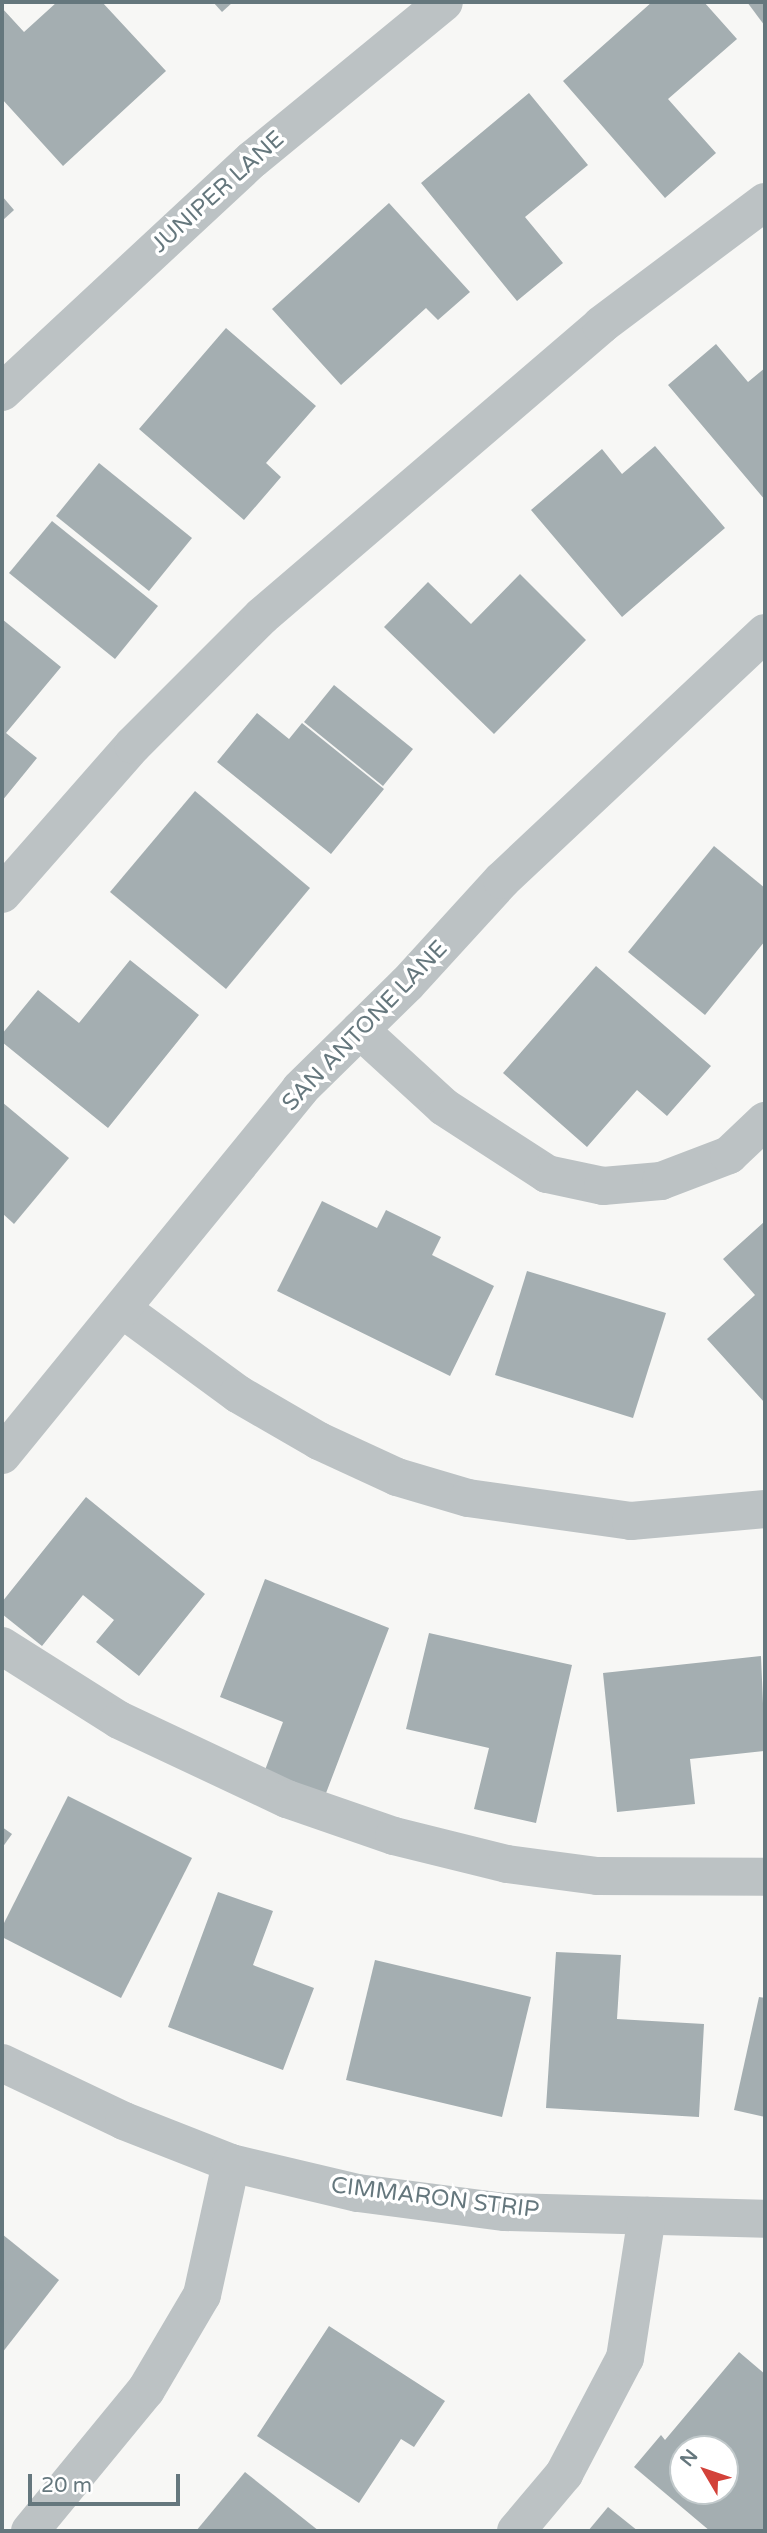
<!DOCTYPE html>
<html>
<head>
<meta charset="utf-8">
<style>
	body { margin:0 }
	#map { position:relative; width:767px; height:2533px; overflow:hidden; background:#f7f7f5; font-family:"Varela Round",sans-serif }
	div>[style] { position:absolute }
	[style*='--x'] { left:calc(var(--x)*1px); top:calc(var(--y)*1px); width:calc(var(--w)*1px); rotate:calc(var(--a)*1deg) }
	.building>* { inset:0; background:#a4aeb1 }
	.minor>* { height:38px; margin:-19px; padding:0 19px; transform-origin:19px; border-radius:19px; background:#bcc2c4 }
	span { translate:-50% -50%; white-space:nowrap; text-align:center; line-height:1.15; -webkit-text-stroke:7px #fff; paint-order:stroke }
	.street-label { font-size:23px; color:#65777d }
	.frame { position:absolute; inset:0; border:4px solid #65777d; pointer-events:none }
	.north { position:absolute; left:669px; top:2435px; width:70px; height:70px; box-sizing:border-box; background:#fff; border:2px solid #c1c9cb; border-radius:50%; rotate:309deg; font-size:19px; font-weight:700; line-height:28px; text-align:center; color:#65777d }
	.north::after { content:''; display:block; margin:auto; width:24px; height:32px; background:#d3423a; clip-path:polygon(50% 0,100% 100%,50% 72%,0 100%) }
	.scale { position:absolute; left:28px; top:2474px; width:152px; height:32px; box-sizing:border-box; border:4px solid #65777d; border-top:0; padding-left:9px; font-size:21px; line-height:24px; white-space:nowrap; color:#65777d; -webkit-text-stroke:5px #fff; paint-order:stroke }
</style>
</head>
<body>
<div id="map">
	<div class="building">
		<div style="clip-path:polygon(57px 2px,102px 2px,166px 71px,63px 166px,2px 99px,2px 8px,24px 32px)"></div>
		<div style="clip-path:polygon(213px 2px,233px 2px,222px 12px)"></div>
		<div style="clip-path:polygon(652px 2px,704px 2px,737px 39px,668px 99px,716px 153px,665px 198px,563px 81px)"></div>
		<div style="clip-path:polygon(747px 2px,765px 2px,765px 26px)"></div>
		<div style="clip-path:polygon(529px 93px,588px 165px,525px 217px,563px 263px,517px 301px,421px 183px)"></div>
		<div style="clip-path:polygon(2px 196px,14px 210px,2px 221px)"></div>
		<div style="clip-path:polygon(389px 203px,470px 292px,438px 320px,426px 308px,341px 385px,272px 309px)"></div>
		<div style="clip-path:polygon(226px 328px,316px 406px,266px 463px,281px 477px,244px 520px,139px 429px)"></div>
		<div style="clip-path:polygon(716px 344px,748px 382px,765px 368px,765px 500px,668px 385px)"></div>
		<div style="clip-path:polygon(655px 446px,725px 528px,622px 617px,531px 510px,602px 449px,622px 474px)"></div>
		<div style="clip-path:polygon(99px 463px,192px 538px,149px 591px,56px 516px)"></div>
		<div style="clip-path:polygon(52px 521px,158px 606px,115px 659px,9px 573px)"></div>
		<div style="clip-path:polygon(520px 574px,586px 640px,494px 734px,384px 627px,428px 582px,471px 624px)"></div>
		<div style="clip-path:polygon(2px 619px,61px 667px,6px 733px,37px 758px,2px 801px)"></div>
		<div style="clip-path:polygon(334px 685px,413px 749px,383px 786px,304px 722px)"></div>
		<div style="clip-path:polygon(257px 713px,289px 739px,302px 723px,384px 789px,331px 854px,217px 762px)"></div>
		<div style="clip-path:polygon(195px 791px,310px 888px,226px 989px,110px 892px)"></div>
		<div style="clip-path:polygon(714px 846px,765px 888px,765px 941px,705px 1015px,628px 952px)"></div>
		<div style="clip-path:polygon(130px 960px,199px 1015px,108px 1128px,2px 1042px,2px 1034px,38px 990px,79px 1023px)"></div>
		<div style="clip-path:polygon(596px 966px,711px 1066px,667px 1116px,637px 1090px,587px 1147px,503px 1073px)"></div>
		<div style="clip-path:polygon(2px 1102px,69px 1158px,14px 1224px,2px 1213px)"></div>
		<div style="clip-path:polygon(322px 1201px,377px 1228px,386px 1210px,441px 1237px,432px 1255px,494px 1286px,450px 1376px,277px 1291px)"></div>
		<div style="clip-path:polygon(765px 1221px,765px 1403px,707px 1339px,755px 1295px,723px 1259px)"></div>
		<div style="clip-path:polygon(527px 1271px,666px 1313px,633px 1418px,495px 1375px)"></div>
		<div style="clip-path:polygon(86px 1497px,205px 1594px,139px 1676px,96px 1642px,114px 1620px,83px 1595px,42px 1646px,2px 1614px,2px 1602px)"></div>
		<div style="clip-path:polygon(265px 1579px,389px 1628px,323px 1801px,262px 1778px,283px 1722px,220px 1697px)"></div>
		<div style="clip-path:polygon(429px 1633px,572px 1665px,536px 1823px,474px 1809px,489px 1748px,406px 1729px)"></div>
		<div style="clip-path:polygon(761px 1656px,765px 1751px,690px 1759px,695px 1804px,617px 1812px,603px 1673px)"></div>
		<div style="clip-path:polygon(68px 1796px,192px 1858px,121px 1998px,2px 1937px,2px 1927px)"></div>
		<div style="clip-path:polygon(2px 1827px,12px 1834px,2px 1848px)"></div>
		<div style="clip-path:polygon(218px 1892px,273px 1911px,253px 1965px,314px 1988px,283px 2070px,168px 2027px)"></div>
		<div style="clip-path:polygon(556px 1952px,621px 1955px,617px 2019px,704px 2024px,699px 2117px,546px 2108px)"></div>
		<div style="clip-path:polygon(375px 1960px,531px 1997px,502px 2117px,346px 2080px)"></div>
		<div style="clip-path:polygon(759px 1997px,765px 1998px,765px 2117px,734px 2110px)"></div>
		<div style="clip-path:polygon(2px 2234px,59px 2280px,2px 2353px)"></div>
		<div style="clip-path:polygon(329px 2326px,445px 2401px,414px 2447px,401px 2439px,359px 2503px,257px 2436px)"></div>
		<div style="clip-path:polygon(evenodd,739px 2352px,765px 2374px,765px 2531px,710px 2531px,634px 2467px,661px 2435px,665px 2440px,739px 2352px,683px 2449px,725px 2449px,725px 2491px,683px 2491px,683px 2449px)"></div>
		<div style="clip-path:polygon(245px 2472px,319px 2531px,196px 2531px)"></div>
		<div style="clip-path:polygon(608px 2507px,638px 2531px,588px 2531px)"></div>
	</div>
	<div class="minor">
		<div style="--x:2;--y:392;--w:342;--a:-42.9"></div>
		<div style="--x:253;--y:159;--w:247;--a:-39.4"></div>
		<div style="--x:2;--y:894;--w:198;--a:-48.7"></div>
		<div style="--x:133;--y:745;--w:182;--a:-45"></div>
		<div style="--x:262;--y:616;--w:447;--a:-40.6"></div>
		<div style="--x:601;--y:325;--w:205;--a:-36.9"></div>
		<div style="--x:360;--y:1030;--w:114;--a:42.5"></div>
		<div style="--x:444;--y:1107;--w:123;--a:33"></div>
		<div style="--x:547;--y:1174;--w:57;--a:12.1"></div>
		<div style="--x:603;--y:1186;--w:58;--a:-4.9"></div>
		<div style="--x:661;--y:1181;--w:73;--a:-20.9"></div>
		<div style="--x:729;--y:1155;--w:50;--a:-43.4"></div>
		<div style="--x:122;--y:1309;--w:144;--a:36.2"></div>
		<div style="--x:238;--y:1394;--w:94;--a:30.1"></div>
		<div style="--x:319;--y:1441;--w:86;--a:24.8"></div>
		<div style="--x:397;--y:1477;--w:74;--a:16.5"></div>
		<div style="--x:468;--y:1498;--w:165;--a:8"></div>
		<div style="--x:631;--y:1521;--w:135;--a:-5.1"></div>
		<div style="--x:2;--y:1455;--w:472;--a:-50.8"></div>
		<div style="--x:300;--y:1089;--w:150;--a:-44.5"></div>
		<div style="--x:407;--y:984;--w:141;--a:-47.6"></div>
		<div style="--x:502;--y:880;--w:361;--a:-43.2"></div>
		<div style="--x:2;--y:1646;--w:138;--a:32.3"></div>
		<div style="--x:119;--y:1720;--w:186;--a:25.2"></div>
		<div style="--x:287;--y:1799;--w:113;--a:19.1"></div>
		<div style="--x:394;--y:1836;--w:116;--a:13.9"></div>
		<div style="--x:507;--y:1864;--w:91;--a:7.6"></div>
		<div style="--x:597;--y:1876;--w:168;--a:0.3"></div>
		<div style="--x:2;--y:2063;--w:135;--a:25.4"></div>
		<div style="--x:124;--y:2121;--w:115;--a:21.4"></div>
		<div style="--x:231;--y:2163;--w:130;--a:13.3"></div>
		<div style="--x:358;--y:2193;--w:148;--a:7.4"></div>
		<div style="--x:505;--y:2212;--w:260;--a:1.5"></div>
		<div style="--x:30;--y:2531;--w:183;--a:-50.6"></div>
		<div style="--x:146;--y:2390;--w:110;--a:-59.5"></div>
		<div style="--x:202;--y:2295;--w:135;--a:-77.6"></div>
		<div style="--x:516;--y:2531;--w:75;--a:-49.9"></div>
		<div style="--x:564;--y:2474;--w:131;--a:-62.3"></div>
		<div style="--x:625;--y:2358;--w:144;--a:-81.2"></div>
	</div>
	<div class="street-label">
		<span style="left:218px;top:192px;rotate:-42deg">JUNIPER LANE</span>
		<span style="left:365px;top:1026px;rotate:-46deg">SAN ANTONE LANE</span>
		<span style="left:435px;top:2198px;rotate:7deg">CIMMARON STRIP</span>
	</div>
	<div class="frame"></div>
	<div class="north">N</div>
	<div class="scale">20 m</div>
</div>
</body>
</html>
